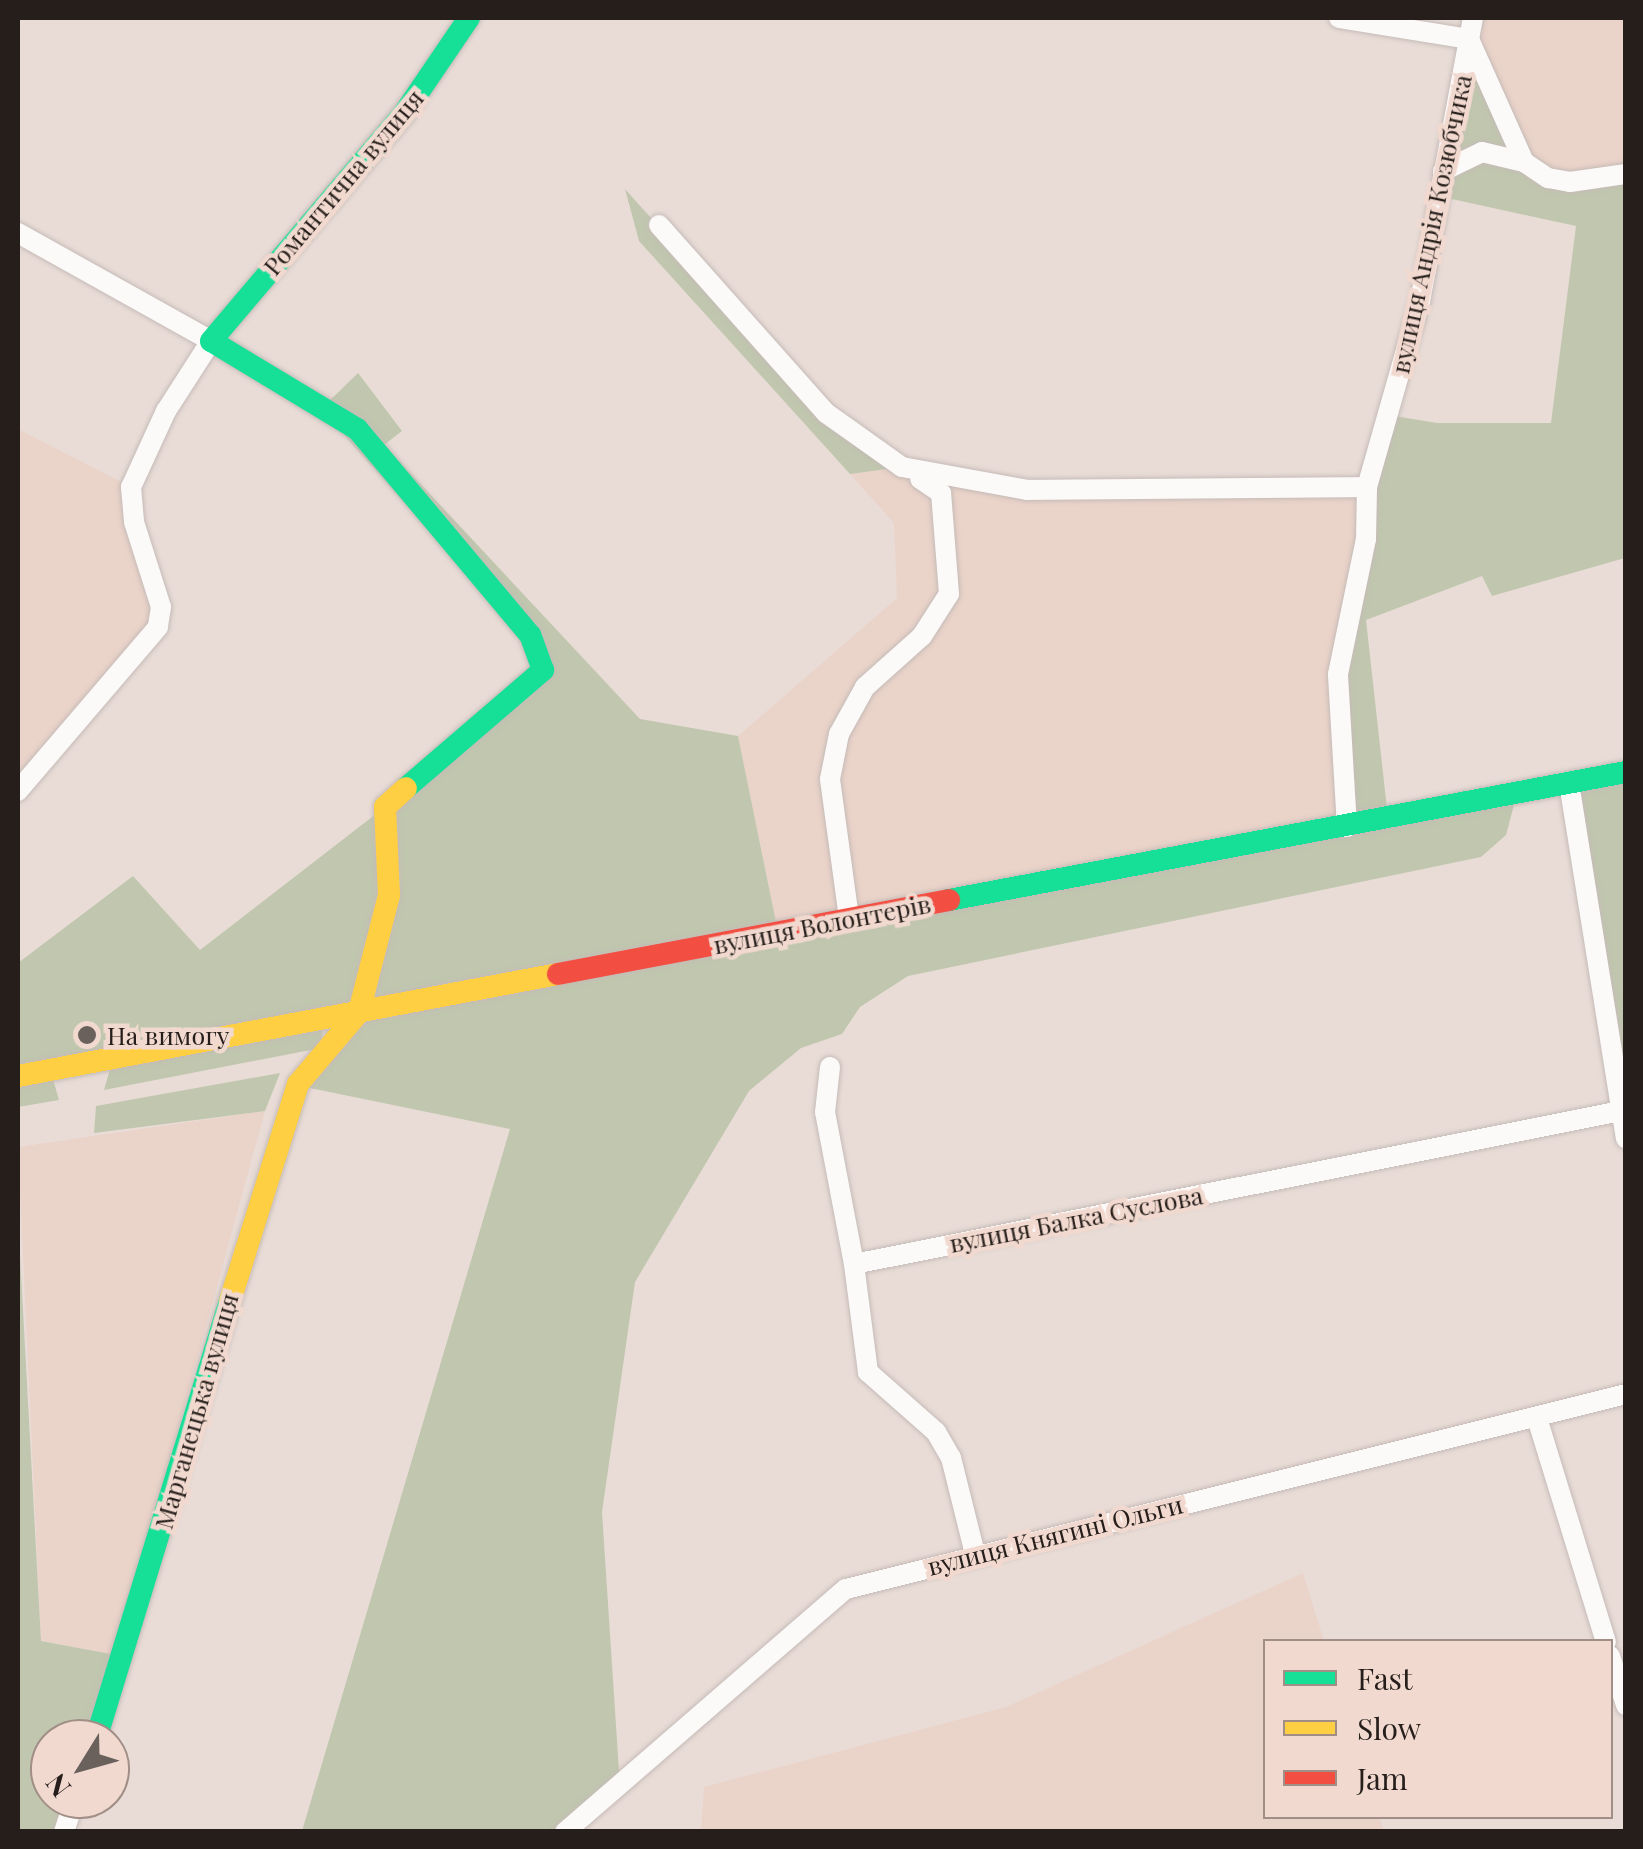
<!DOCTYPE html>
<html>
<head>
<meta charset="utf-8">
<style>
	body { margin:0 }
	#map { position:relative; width:1643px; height:1849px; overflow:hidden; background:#e9dcd7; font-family:"Playfair Display",serif }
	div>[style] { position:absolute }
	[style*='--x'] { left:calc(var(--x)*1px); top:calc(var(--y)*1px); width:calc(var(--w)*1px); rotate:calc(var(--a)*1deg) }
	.built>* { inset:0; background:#ead3c9 }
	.green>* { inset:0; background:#c0c7ae }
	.roads { filter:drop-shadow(0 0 2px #c5bbb7) drop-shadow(0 0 2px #c5bbb7) }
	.street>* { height:20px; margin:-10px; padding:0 10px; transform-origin:10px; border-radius:10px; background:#fcfaf9 }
	.fast>* { height:22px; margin:-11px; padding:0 11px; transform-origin:11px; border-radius:11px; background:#16e098 }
	.slow>* { height:22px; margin:-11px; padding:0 11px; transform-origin:11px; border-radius:11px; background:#ffcf43 }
	.jam>* { height:22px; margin:-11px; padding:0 11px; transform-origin:11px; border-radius:11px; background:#f24e42 }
	.dots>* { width:28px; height:28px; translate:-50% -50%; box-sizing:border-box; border:5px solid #f1d9cf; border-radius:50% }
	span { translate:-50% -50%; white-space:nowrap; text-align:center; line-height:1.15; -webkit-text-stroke:9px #f1d9cf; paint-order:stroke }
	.street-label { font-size:25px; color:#261e1a }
	.poi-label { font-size:25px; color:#261e1a }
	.left { translate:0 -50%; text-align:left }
	.frame { position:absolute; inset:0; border:20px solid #261e1a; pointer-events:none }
	.legend { position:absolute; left:1263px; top:1639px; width:350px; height:180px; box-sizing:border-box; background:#f1d9cf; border:2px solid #a08e87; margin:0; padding:12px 18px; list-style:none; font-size:30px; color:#261e1a }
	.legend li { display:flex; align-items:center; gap:20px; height:50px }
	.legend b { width:50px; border:2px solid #a08e87 }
	.north { position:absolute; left:30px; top:1719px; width:100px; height:100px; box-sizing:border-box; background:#f1d9cf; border:2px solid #a08e87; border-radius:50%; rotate:233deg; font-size:28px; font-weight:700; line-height:40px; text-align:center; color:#261e1a }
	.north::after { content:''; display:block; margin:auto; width:35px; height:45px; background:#6a605c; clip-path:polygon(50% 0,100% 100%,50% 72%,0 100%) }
</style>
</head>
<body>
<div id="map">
	<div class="built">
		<div style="clip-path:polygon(1473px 18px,1625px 18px,1625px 174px,1570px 182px,1524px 162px,1486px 88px)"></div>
		<div style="clip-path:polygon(18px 429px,131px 487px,158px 627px,18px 791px)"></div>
		<div style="clip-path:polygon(902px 467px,947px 480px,1367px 487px,1347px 827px,778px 932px,738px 736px,897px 598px,894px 523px,850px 474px)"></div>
		<div style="clip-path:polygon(265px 1111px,116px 1655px,41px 1641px,18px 1147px)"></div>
		<div style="clip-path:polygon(1303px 1573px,1324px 1641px,1266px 1642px,1266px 1816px,1379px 1817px,1384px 1831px,701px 1831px,704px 1787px,1006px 1707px)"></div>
	</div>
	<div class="green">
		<div style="clip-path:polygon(1469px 39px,1524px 163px,1548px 178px,1625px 174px,1625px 558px,1492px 596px,1482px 576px,1366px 620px,1388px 818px,1515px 801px,1506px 835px,1481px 857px,908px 976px,860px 1007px,842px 1034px,801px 1048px,749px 1091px,635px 1282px,602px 1512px,620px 1786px,565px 1831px,302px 1831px,510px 1129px,305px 1087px,358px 1014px,18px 1076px,18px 963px,133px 876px,200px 950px,385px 807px,543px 659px,321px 409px,358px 373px,402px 431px,384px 445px,640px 719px,738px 736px,778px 932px,1347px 827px,1338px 674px,1388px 415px,1437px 423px,1551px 423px,1576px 226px,1438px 196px)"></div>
		<div style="clip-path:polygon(625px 189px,826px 413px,902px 467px,850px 474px,639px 241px)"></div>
		<div style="clip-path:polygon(1625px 772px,1625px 1138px,1569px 783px)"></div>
		<div style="clip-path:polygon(323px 1029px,321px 1048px,104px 1090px,111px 1066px)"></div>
		<div style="clip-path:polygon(280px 1073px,265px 1111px,94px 1133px,96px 1106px)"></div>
		<div style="clip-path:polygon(53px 1079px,59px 1100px,18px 1107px,18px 1081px)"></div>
		<div style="clip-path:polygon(18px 1218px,41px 1641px,116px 1655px,87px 1739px,50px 1739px,50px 1799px,66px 1799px,56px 1831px,18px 1831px)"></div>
	</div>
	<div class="roads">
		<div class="street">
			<div style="--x:1339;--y:18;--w:132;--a:9.2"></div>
			<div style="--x:1469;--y:39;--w:135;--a:65.9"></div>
			<div style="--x:1524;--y:162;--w:29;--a:34"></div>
			<div style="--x:1548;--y:178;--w:22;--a:10"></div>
			<div style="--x:1570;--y:182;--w:57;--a:-8.1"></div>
			<div style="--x:1443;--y:171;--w:43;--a:-26"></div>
			<div style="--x:1482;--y:152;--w:43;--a:13.4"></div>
			<div style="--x:659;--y:225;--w:251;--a:48.4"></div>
			<div style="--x:826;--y:413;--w:93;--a:35.4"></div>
			<div style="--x:902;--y:467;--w:127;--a:10.4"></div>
			<div style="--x:1027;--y:490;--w:340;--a:-0.5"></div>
			<div style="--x:18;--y:233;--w:221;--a:29.2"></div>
			<div style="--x:211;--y:341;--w:83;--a:122.7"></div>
			<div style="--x:166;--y:411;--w:84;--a:114.7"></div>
			<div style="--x:131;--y:487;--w:35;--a:85"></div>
			<div style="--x:134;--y:522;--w:89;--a:72.4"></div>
			<div style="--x:161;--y:607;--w:20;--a:99"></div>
			<div style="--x:158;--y:627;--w:216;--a:130.5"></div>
			<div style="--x:1569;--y:783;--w:360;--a:80.9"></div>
			<div style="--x:1347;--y:827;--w:153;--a:-93.4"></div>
			<div style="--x:1338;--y:674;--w:138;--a:-78.3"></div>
			<div style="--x:1366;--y:539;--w:52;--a:-88.9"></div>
			<div style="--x:1367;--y:487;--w:193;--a:-74.1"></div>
			<div style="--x:1420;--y:301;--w:288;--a:-79.4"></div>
			<div style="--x:849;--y:918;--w:140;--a:-97.8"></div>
			<div style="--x:830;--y:779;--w:46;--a:-78.7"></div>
			<div style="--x:839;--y:734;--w:54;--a:-61"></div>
			<div style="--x:865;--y:687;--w:76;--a:-41.8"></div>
			<div style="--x:922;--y:636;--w:50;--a:-57.3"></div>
			<div style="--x:949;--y:594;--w:101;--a:-94.5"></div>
			<div style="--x:941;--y:493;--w:25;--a:-146"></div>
			<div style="--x:830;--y:1067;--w:45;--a:96.3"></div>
			<div style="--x:825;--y:1112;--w:155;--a:79.2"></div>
			<div style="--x:1537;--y:1418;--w:234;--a:72.9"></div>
			<div style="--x:975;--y:1554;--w:99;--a:-104"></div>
			<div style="--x:951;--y:1458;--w:30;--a:-120"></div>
			<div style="--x:936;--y:1432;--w:91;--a:-138.6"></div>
			<div style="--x:868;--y:1372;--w:109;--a:-97.4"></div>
			<div style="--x:854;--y:1264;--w:782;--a:-11.28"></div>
			<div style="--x:1610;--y:1656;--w:52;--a:71.9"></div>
			<div style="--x:64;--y:1832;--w:35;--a:-72"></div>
			<div style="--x:565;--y:1832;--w:371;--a:-40.9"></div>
			<div style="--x:846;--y:1589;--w:804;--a:-14.04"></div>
		</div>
		<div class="fast">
			<div style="--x:406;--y:788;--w:181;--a:-40.7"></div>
			<div style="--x:543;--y:670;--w:37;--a:-110"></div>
			<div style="--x:530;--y:635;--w:269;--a:-130"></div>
			<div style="--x:357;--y:429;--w:170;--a:-148.9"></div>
			<div style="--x:211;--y:341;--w:297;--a:-49.7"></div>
			<div style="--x:403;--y:115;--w:117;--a:-55.8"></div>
			<div style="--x:949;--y:900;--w:689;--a:-10.71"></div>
			<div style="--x:96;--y:1739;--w:458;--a:-73"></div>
		</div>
		<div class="slow">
			<div style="--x:18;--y:1076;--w:550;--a:-10.7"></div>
			<div style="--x:230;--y:1301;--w:227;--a:-72.6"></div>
			<div style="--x:298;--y:1084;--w:94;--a:-49.7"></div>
			<div style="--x:359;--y:1012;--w:121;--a:-75.6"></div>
			<div style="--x:389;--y:895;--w:88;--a:-92.6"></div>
			<div style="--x:385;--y:807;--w:28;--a:-42"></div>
		</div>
		<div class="jam">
			<div style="--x:558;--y:974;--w:398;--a:-10.7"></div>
		</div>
	</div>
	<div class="dots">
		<div style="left:87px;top:1035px;background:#6a605c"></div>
	</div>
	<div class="street-label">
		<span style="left:343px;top:182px;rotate:-50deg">Романтична вулиця</span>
		<span style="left:1431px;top:224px;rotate:-78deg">вулиця Андрія Козюбчика</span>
		<span style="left:822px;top:924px;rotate:-11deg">вулиця Волонтерів</span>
		<span style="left:1076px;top:1219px;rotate:-11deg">вулиця Балка Суслова</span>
		<span style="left:196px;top:1411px;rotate:-74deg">Марганецька вулиця</span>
		<span style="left:1055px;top:1535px;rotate:-14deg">вулиця Княгині Ольги</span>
	</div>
	<div class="poi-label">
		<span class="left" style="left:107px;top:1035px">На вимогу</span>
	</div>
	<div class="frame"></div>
	<ul class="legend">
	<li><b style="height:12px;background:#16e098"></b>Fast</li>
	<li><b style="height:12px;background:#ffcf43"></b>Slow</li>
	<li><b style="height:12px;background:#f24e42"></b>Jam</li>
	</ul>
	<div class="north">N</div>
</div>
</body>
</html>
